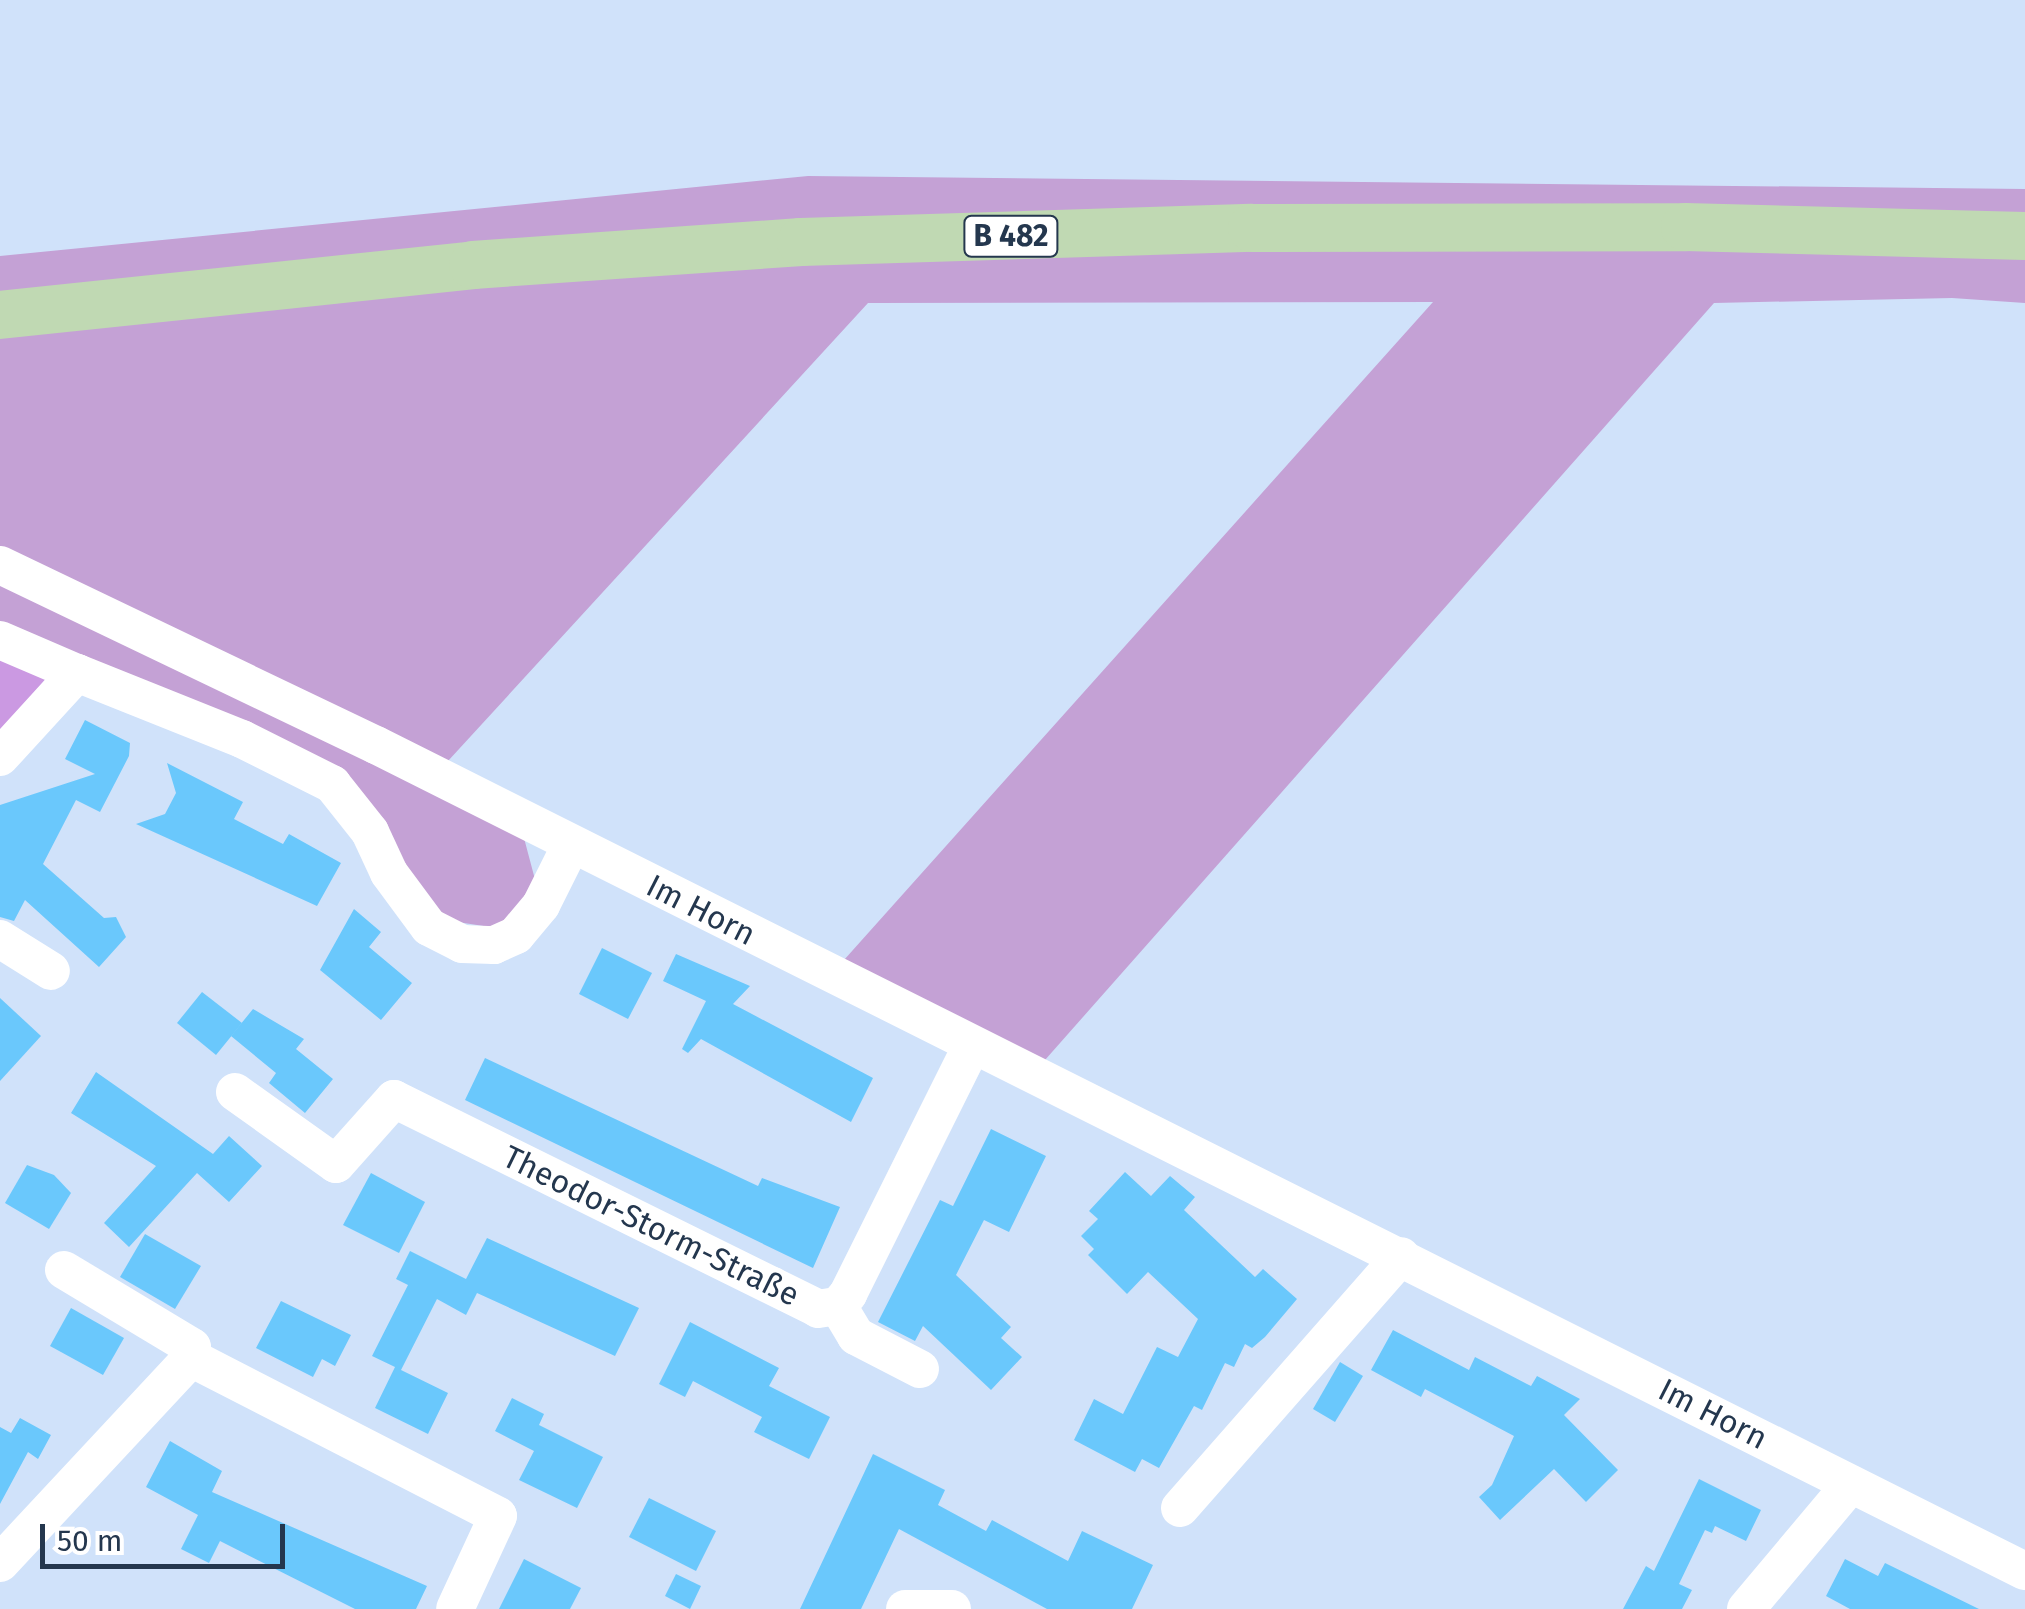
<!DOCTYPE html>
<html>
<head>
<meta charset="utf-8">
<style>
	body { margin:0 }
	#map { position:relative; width:2025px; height:1609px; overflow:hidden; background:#d0e2fa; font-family:"Fira Sans",sans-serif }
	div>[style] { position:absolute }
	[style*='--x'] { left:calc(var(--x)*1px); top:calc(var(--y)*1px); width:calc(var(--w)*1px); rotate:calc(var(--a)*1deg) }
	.green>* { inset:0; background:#c4a1d5 }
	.forest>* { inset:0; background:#cb99e2 }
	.building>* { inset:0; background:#6ac8fc }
	.minor>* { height:38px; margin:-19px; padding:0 19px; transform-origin:19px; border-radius:19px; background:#fff }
	.major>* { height:48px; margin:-24px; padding:0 24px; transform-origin:24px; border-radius:24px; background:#c0d9b3 }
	span { translate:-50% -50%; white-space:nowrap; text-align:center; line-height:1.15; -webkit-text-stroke:10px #fff; paint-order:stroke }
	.shield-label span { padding:2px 8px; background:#fff; border:2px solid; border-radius:8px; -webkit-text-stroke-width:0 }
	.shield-label { font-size:30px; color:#24374e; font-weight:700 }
	.street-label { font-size:32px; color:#24374e }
	.scale { position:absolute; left:40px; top:1524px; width:245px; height:45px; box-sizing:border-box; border:5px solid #24374e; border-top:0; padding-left:12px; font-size:30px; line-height:35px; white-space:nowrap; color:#24374e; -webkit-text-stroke:8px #fff; paint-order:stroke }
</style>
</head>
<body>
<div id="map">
	<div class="green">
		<div style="clip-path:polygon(808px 176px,2025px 189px,2025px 303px,1952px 298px,1714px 303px,1045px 1060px,844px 960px,1433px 302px,868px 303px,448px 761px,524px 838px,537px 887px,503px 929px,451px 921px,406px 881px,366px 805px,0 622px,0 256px)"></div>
	</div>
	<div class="forest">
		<div style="clip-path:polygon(0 649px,52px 672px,0 731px)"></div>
	</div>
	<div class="building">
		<div style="clip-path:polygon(85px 720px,130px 743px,129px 756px,100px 812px,76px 800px,43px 864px,104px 918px,116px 917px,126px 937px,99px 967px,25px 900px,14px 921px,0 917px,0 805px,95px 774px,65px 759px)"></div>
		<div style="clip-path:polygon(167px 763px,243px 802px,234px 819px,283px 844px,289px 834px,341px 863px,317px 906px,136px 824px,165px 814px,176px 793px)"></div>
		<div style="clip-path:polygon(354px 909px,381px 932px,369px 947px,412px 983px,381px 1020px,320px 970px)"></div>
		<div style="clip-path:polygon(602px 948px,652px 973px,628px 1019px,579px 994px)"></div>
		<div style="clip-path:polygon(676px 954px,750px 986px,733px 1004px,873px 1078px,851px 1122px,701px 1039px,688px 1053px,682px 1049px,706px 1001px,663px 981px)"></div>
		<div style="clip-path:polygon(202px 992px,242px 1023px,216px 1055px,177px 1023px)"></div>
		<div style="clip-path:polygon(0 998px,41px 1036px,0 1081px)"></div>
		<div style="clip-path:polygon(253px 1009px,304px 1039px,296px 1049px,333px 1079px,305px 1113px,269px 1083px,276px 1073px,231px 1036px)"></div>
		<div style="clip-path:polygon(485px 1058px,758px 1186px,762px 1178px,840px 1207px,813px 1268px,465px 1100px)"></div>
		<div style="clip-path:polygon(96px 1072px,213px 1154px,229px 1136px,262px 1166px,229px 1202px,197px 1173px,129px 1247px,104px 1223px,156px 1166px,71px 1113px)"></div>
		<div style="clip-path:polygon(991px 1129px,1046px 1156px,1009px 1232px,984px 1220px,956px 1275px,1011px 1327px,1001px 1338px,1022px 1357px,991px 1390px,923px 1326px,915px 1341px,878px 1322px,940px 1200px,953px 1206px)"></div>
		<div style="clip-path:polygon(27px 1165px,54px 1175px,71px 1193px,49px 1229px,5px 1203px)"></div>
		<div style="clip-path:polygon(1125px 1172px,1151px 1196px,1170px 1176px,1195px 1197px,1184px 1210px,1255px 1277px,1263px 1269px,1297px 1299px,1265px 1337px,1252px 1348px,1245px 1344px,1234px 1367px,1225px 1363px,1202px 1410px,1194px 1406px,1159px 1468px,1142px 1459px,1135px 1472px,1074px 1440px,1094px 1399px,1123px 1414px,1157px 1347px,1178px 1357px,1198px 1319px,1148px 1272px,1127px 1294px,1088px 1255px,1094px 1249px,1081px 1236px,1098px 1219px,1089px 1211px)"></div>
		<div style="clip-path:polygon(371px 1173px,425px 1202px,399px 1253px,343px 1225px)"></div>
		<div style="clip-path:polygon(145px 1234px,201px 1266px,175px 1309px,120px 1277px)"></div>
		<div style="clip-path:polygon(487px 1238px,639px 1308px,615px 1356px,477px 1293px,466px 1315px,437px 1299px,401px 1370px,448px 1393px,428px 1434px,375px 1408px,395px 1367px,372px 1356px,408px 1285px,396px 1279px,410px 1251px,466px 1279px)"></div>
		<div style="clip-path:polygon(281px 1301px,351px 1335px,335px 1366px,322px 1359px,313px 1377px,256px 1348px)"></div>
		<div style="clip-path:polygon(71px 1308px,124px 1338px,103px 1375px,50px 1346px)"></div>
		<div style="clip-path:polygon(690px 1322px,779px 1368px,769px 1386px,830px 1417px,809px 1459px,754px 1432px,762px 1417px,693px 1381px,685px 1397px,659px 1384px)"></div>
		<div style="clip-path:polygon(1393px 1330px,1469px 1370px,1475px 1357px,1531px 1386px,1537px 1376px,1580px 1399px,1564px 1415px,1618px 1470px,1586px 1502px,1554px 1469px,1500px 1520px,1479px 1497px,1492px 1485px,1514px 1436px,1425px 1389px,1421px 1397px,1371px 1370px)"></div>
		<div style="clip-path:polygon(1340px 1362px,1363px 1376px,1335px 1422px,1313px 1409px)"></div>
		<div style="clip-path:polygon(512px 1398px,544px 1414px,539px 1425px,603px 1457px,577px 1508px,519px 1480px,534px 1451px,495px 1431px)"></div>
		<div style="clip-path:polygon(20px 1418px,51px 1435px,38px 1459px,28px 1452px,0 1504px,0 1427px,11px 1433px)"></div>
		<div style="clip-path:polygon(170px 1441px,222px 1471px,212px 1492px,427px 1586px,416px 1609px,355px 1609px,220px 1541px,209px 1563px,181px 1549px,198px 1515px,146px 1487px)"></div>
		<div style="clip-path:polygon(873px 1454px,945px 1490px,938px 1505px,986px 1531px,992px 1520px,1068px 1561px,1082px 1531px,1153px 1565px,1132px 1609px,1047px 1609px,899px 1529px,861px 1609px,800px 1609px)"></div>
		<div style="clip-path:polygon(1699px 1479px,1761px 1510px,1746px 1541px,1715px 1526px,1712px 1533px,1705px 1530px,1679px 1584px,1692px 1590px,1682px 1609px,1623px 1609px,1646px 1566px,1654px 1571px)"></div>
		<div style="clip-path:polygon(649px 1498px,716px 1531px,696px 1571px,629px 1537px)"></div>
		<div style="clip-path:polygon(524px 1559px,581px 1588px,570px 1609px,499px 1609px)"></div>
		<div style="clip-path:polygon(1845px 1559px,1878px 1576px,1885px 1563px,1979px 1609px,1850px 1609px,1826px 1596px)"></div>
		<div style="clip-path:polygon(676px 1574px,701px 1586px,690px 1609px,665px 1596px)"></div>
	</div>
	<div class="minor">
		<div style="--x:0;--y:565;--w:417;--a:25.6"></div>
		<div style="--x:376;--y:745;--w:1844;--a:26.61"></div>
		<div style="--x:0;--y:640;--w:84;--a:23.2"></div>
		<div style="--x:0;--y:757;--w:114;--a:-47.5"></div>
		<div style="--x:77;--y:673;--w:178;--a:21.8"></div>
		<div style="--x:242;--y:739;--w:101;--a:26.6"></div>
		<div style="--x:332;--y:784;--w:61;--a:51.6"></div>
		<div style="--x:370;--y:832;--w:45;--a:65.1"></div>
		<div style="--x:389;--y:873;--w:67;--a:53.5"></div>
		<div style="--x:429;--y:927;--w:37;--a:27"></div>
		<div style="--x:462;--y:944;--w:32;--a:2"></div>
		<div style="--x:494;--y:945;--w:24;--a:-24"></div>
		<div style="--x:516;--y:935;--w:39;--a:-50"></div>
		<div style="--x:541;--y:905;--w:67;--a:-63.4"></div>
		<div style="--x:0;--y:939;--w:60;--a:32.1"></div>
		<div style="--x:235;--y:1092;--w:124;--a:35.5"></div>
		<div style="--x:336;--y:1164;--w:87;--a:-48.3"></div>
		<div style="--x:394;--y:1099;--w:473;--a:26.3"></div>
		<div style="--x:818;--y:1309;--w:20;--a:-9"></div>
		<div style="--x:838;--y:1306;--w:16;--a:-50"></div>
		<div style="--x:848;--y:1294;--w:276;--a:-63.5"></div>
		<div style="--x:64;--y:1270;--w:149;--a:31"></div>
		<div style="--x:192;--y:1347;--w:11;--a:95"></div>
		<div style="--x:838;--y:1306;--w:35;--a:59"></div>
		<div style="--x:856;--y:1336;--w:72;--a:27.3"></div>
		<div style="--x:191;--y:1358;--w:345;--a:27.2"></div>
		<div style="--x:498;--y:1516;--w:102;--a:114.8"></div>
		<div style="--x:1180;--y:1508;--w:335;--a:-48.7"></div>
		<div style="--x:0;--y:1563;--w:280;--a:-47"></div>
		<div style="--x:905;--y:1609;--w:47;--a:0"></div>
		<div style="--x:1746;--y:1609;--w:163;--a:-50"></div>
	</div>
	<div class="major">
		<div style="--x:0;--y:315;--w:476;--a:-6"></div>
		<div style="--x:473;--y:265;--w:329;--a:-4"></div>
		<div style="--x:801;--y:242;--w:451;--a:-1.8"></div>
		<div style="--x:1252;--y:228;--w:433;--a:-0.1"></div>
		<div style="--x:1685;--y:227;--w:340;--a:1.5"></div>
	</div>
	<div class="shield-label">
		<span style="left:1011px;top:236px">B 482</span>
	</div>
	<div class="street-label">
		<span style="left:701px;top:910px;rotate:27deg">Im Horn</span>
		<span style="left:651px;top:1226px;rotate:26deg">Theodor-Storm-Straße</span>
		<span style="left:1713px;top:1414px;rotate:27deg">Im Horn</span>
	</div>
	<div class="scale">50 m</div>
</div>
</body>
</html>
